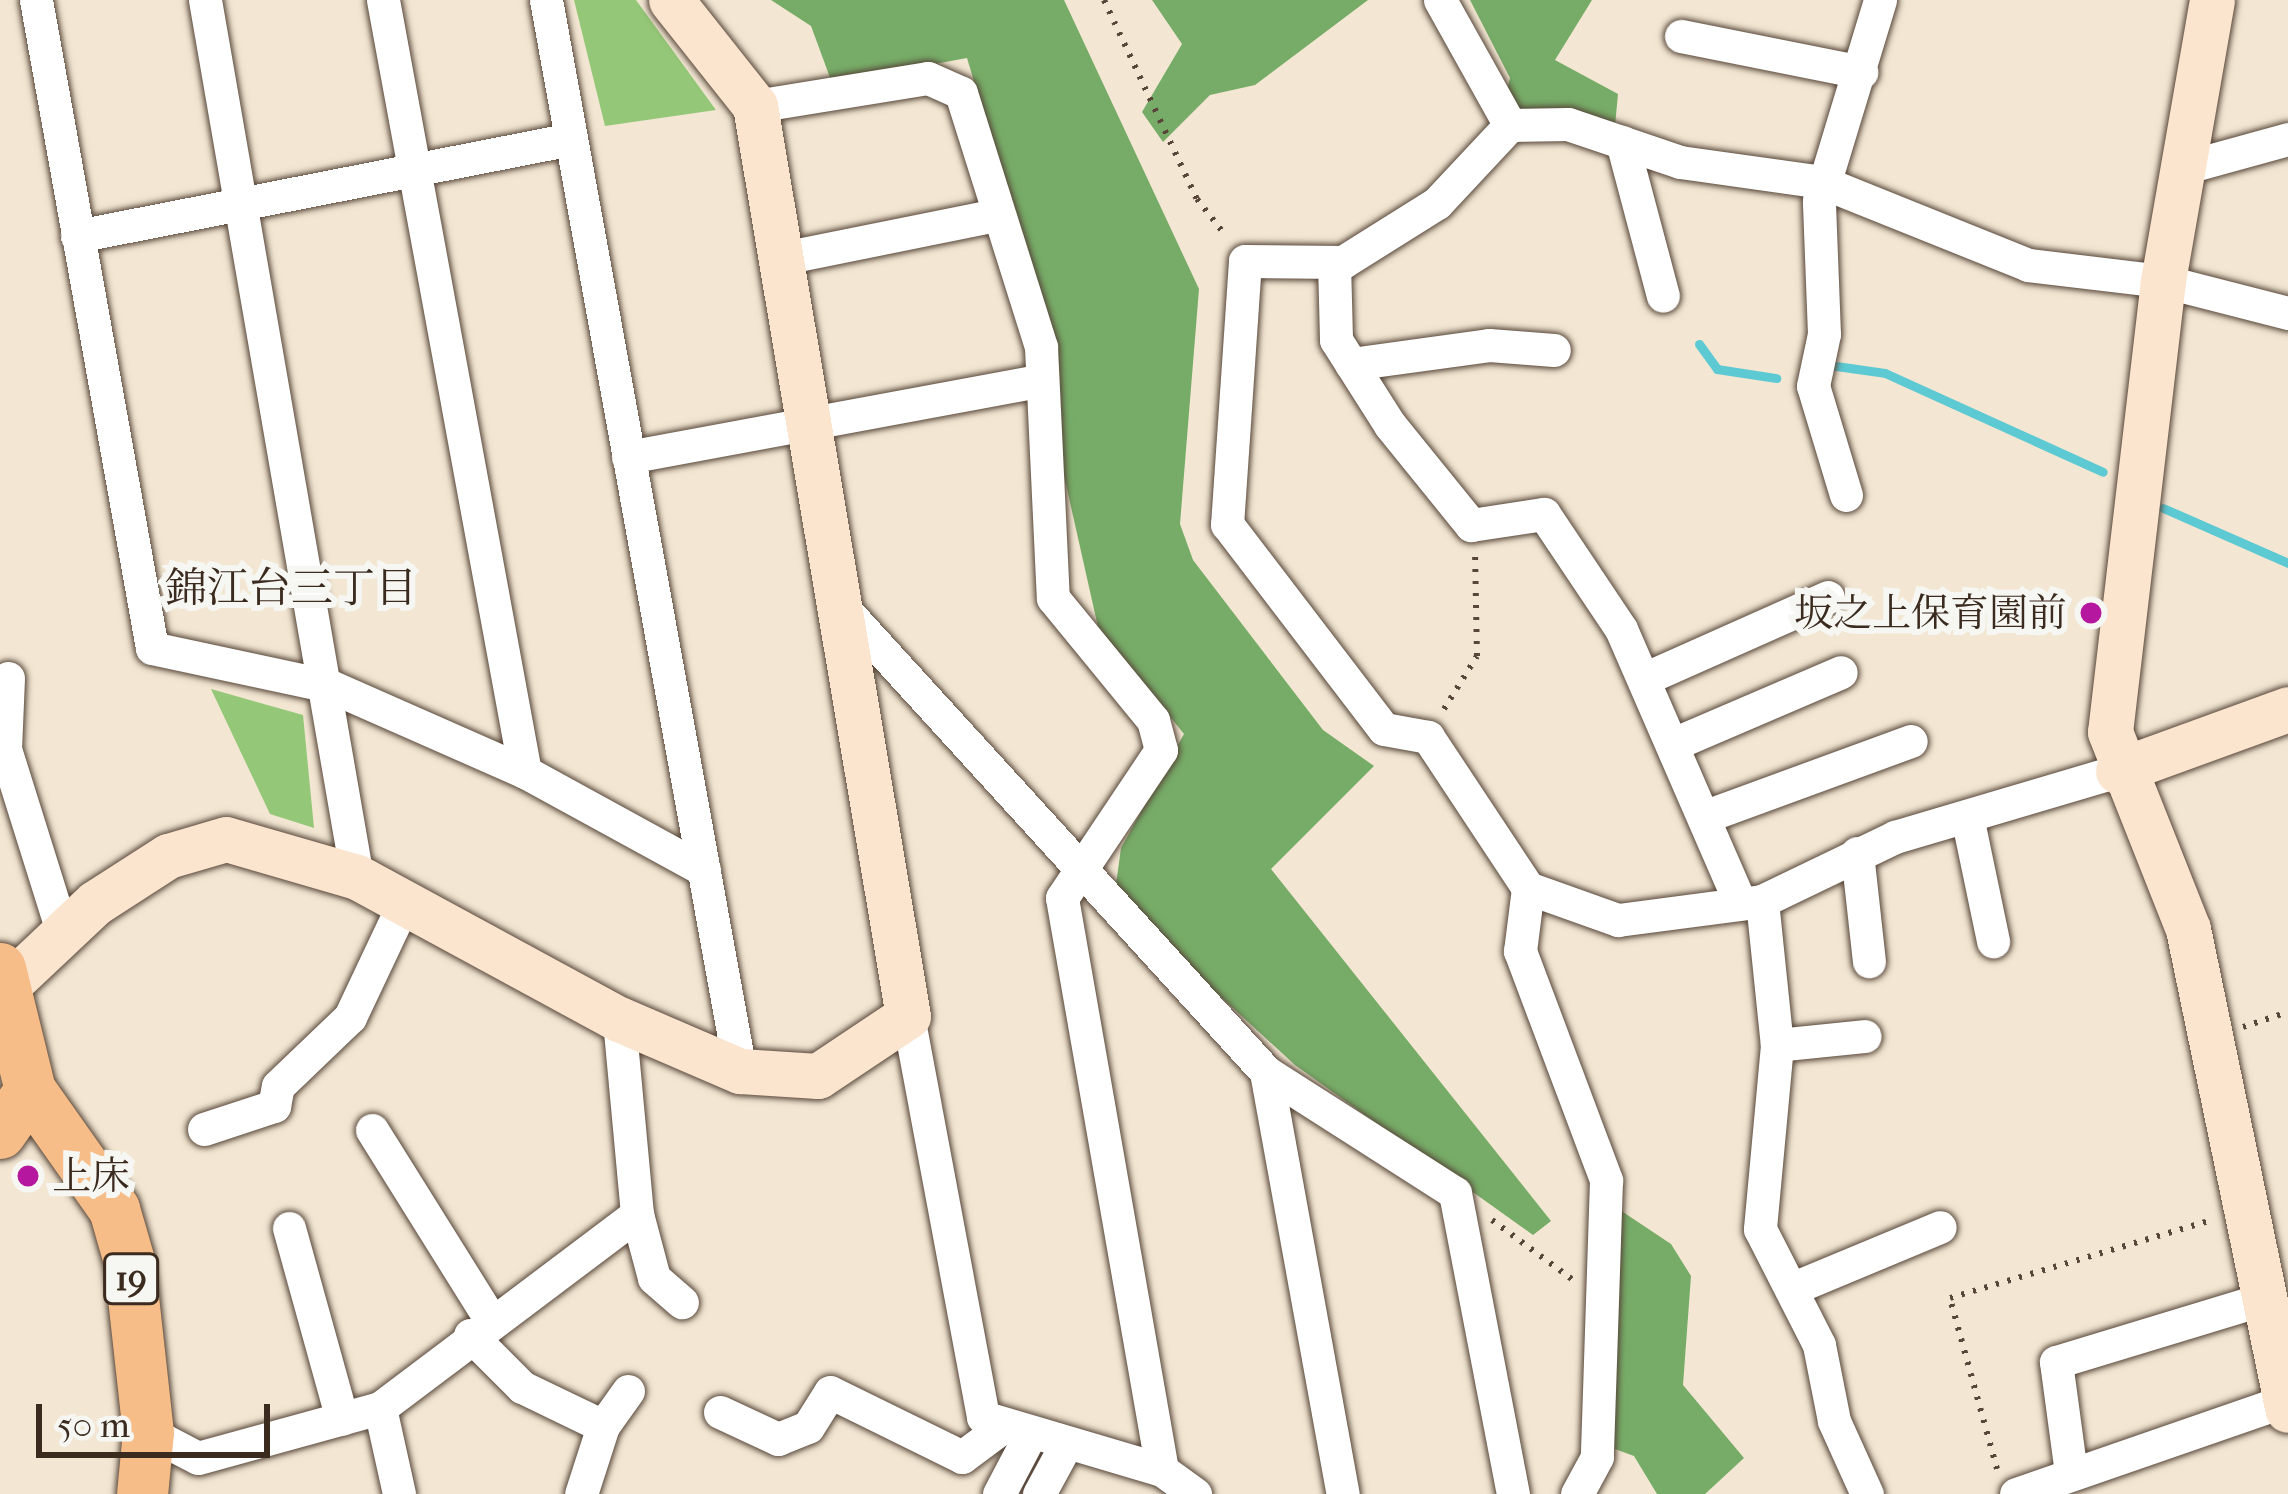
<!DOCTYPE html>
<html>
<head>
<meta charset="utf-8">
<style>
	body { margin:0 }
	#map { position:relative; width:2288px; height:1494px; overflow:hidden; background:#f3e7d3; font-family:"IM FELL French Canon","Noto Serif JP",serif }
	div>[style] { position:absolute }
	[style*='--x'] { left:calc(var(--x)*1px); top:calc(var(--y)*1px); width:calc(var(--w)*1px); rotate:calc(var(--a)*1deg) }
	.green>* { inset:0; background:#94c778 }
	.forest>* { inset:0; background:#77ac68 }
	.stream>* { height:9px; margin:-4.5px; padding:0 4.5px; transform-origin:4.5px; border-radius:4.5px; background:#5cc9d3 }
	.path>* { height:6px; margin-top:-3px; transform-origin:0; background:repeating-linear-gradient(90deg,#574639 0 3px,transparent 0 12px) }
	.roads { filter:drop-shadow(0 0 3px #574639) drop-shadow(0 0 3px #574639) }
	.street>* { height:33px; margin:-16.5px; padding:0 16.5px; transform-origin:16.5px; border-radius:16.5px; background:#fff }
	.secondary>* { height:45px; margin:-22.5px; padding:0 22.5px; transform-origin:22.5px; border-radius:22.5px; background:#fce5cf }
	.primary>* { height:51px; margin:-25.5px; padding:0 25.5px; transform-origin:25.5px; border-radius:25.5px; background:#f7bd88 }
	.dots>* { width:33px; height:33px; translate:-50% -50%; box-sizing:border-box; border:6px solid #f6f6f2; border-radius:50% }
	span { translate:-50% -50%; white-space:nowrap; text-align:center; line-height:1.15; -webkit-text-stroke:12px #f6f6f2; paint-order:stroke }
	.shield-label span { padding:3px 9px; background:#f6f6f2; border:3px solid; border-radius:9px; -webkit-text-stroke-width:0 }
	.shield-label { font-size:36px; color:#3b2a1e; font-weight:700 }
	.poi-label { font-size:39px; color:#3b2a1e }
	.right { translate:-100% -50%; text-align:right }
	.left { translate:0 -50%; text-align:left }
	.neighbourhood-label { font-size:42px; color:#3b2a1e }
	.scale { position:absolute; left:36px; top:1404px; width:234px; height:54px; box-sizing:border-box; border:6px solid #3b2a1e; border-top:0; padding-left:15px; font-size:36px; line-height:42px; white-space:nowrap; color:#3b2a1e; -webkit-text-stroke:9px #f6f6f2; paint-order:stroke }
</style>
</head>
<body>
<div id="map">
	<div class="green">
		<div style="clip-path:polygon(574px 0,636px 0,716px 110px,605px 126px)"></div>
		<div style="clip-path:polygon(211px 689px,303px 715px,314px 828px,270px 814px)"></div>
	</div>
	<div class="forest">
		<div style="clip-path:polygon(771px 0,1064px 0,1199px 289px,1180px 524px,1193px 560px,1323px 730px,1374px 766px,1271px 869px,1551px 1221px,1533px 1235px,1295px 1065px,1114px 899px,1121px 848px,1184px 734px,1098px 627px,1058px 449px,1052px 341px,967px 58px,832px 83px,811px 26px)"></div>
		<div style="clip-path:polygon(1152px 0,1368px 0,1255px 85px,1210px 95px,1163px 142px,1142px 112px,1182px 44px)"></div>
		<div style="clip-path:polygon(1470px 0,1592px 0,1555px 60px,1618px 94px,1613px 147px,1503px 105px,1510px 78px)"></div>
		<div style="clip-path:polygon(1620px 1210px,1671px 1244px,1691px 1276px,1683px 1385px,1744px 1458px,1705px 1494px,1657px 1494px,1634px 1456px,1593px 1441px)"></div>
	</div>
	<div class="stream">
		<div style="--x:1699;--y:344;--w:31;--a:54"></div>
		<div style="--x:1717;--y:369;--w:60;--a:8.7"></div>
		<div style="--x:1836;--y:366;--w:49;--a:8.1"></div>
		<div style="--x:1885;--y:373;--w:239;--a:24.4"></div>
		<div style="--x:2163;--y:508;--w:137;--a:23.7"></div>
	</div>
	<div class="path">
		<div style="--x:1104;--y:0;--w:220;--a:65"></div>
		<div style="--x:1197;--y:199;--w:47;--a:51.9"></div>
		<div style="--x:1444;--y:709;--w:62;--a:-58.1"></div>
		<div style="--x:1477;--y:656;--w:104;--a:-91.1"></div>
		<div style="--x:2243;--y:1027;--w:47;--a:-18.4"></div>
		<div style="--x:1492;--y:1220;--w:101;--a:36.5"></div>
		<div style="--x:1997;--y:1469;--w:177;--a:-105.4"></div>
		<div style="--x:1950;--y:1298;--w:272;--a:-16.6"></div>
	</div>
	<div class="roads">
		<div class="street">
			<div style="--x:36;--y:0;--w:658;--a:79.85"></div>
			<div style="--x:152;--y:648;--w:182;--a:12.1"></div>
			<div style="--x:330;--y:686;--w:213;--a:23.8"></div>
			<div style="--x:525;--y:772;--w:204;--a:28.7"></div>
			<div style="--x:205;--y:0;--w:890;--a:80.17"></div>
			<div style="--x:383;--y:0;--w:785;--a:79.58"></div>
			<div style="--x:546;--y:0;--w:1088;--a:79.73"></div>
			<div style="--x:1440;--y:0;--w:143;--a:60.8"></div>
			<div style="--x:1510;--y:125;--w:58;--a:-1"></div>
			<div style="--x:1568;--y:124;--w:118;--a:18.7"></div>
			<div style="--x:1680;--y:162;--w:143;--a:8"></div>
			<div style="--x:1822;--y:182;--w:222;--a:21.9"></div>
			<div style="--x:2028;--y:265;--w:136;--a:6.8"></div>
			<div style="--x:2163;--y:281;--w:129;--a:14.4"></div>
			<div style="--x:1681;--y:36;--w:184;--a:11.3"></div>
			<div style="--x:755;--y:106;--w:175;--a:-9.2"></div>
			<div style="--x:928;--y:78;--w:36;--a:24"></div>
			<div style="--x:961;--y:93;--w:266;--a:72.5"></div>
			<div style="--x:1041;--y:347;--w:251;--a:87.3"></div>
			<div style="--x:1053;--y:598;--w:158;--a:50.7"></div>
			<div style="--x:1153;--y:720;--w:31;--a:75"></div>
			<div style="--x:1161;--y:750;--w:178;--a:123.8"></div>
			<div style="--x:1062;--y:898;--w:581;--a:80.08"></div>
			<div style="--x:1510;--y:125;--w:107;--a:133.1"></div>
			<div style="--x:1437;--y:203;--w:111;--a:147.9"></div>
			<div style="--x:1343;--y:262;--w:98;--a:-179.4"></div>
			<div style="--x:1245;--y:261;--w:264;--a:93.9"></div>
			<div style="--x:1227;--y:524;--w:258;--a:52.6"></div>
			<div style="--x:1384;--y:729;--w:45;--a:10.3"></div>
			<div style="--x:1428;--y:737;--w:181;--a:56.5"></div>
			<div style="--x:1528;--y:888;--w:96;--a:19.6"></div>
			<div style="--x:1618;--y:920;--w:145;--a:-7.5"></div>
			<div style="--x:1762;--y:901;--w:148;--a:-25.7"></div>
			<div style="--x:1895;--y:837;--w:233;--a:-16.5"></div>
			<div style="--x:1622;--y:142;--w:159;--a:75.1"></div>
			<div style="--x:2183;--y:168;--w:109;--a:-15.4"></div>
			<div style="--x:77;--y:236;--w:499;--a:-11.1"></div>
			<div style="--x:778;--y:259;--w:223;--a:-11.4"></div>
			<div style="--x:1334;--y:262;--w:78;--a:88.5"></div>
			<div style="--x:1336;--y:340;--w:101;--a:57.6"></div>
			<div style="--x:1390;--y:425;--w:129;--a:51"></div>
			<div style="--x:1471;--y:525;--w:74;--a:-8.6"></div>
			<div style="--x:1544;--y:514;--w:138;--a:56.2"></div>
			<div style="--x:1621;--y:629;--w:296;--a:66.5"></div>
			<div style="--x:1351;--y:364;--w:139;--a:-7.8"></div>
			<div style="--x:1489;--y:345;--w:65;--a:4.4"></div>
			<div style="--x:628;--y:457;--w:417;--a:-10.5"></div>
			<div style="--x:1846;--y:495;--w:114;--a:-106.8"></div>
			<div style="--x:1813;--y:386;--w:53;--a:-78.1"></div>
			<div style="--x:1824;--y:334;--w:133;--a:-92.2"></div>
			<div style="--x:1819;--y:201;--w:210;--a:-73.1"></div>
			<div style="--x:844;--y:609;--w:626;--a:47.65"></div>
			<div style="--x:1266;--y:1072;--w:224;--a:32.6"></div>
			<div style="--x:1455;--y:1193;--w:307;--a:79.1"></div>
			<div style="--x:8;--y:678;--w:71;--a:92.4"></div>
			<div style="--x:5;--y:749;--w:194;--a:72.6"></div>
			<div style="--x:1646;--y:678;--w:199;--a:-24"></div>
			<div style="--x:1678;--y:742;--w:177;--a:-23.2"></div>
			<div style="--x:1706;--y:816;--w:218;--a:-20.1"></div>
			<div style="--x:1968;--y:821;--w:123;--a:78.2"></div>
			<div style="--x:1857;--y:853;--w:109;--a:83.7"></div>
			<div style="--x:1528;--y:888;--w:64;--a:97.2"></div>
			<div style="--x:1520;--y:951;--w:245;--a:69.4"></div>
			<div style="--x:1606;--y:1180;--w:277;--a:91.9"></div>
			<div style="--x:1597;--y:1457;--w:42;--a:118.4"></div>
			<div style="--x:1762;--y:901;--w:145;--a:84.1"></div>
			<div style="--x:1777;--y:1045;--w:185;--a:95.3"></div>
			<div style="--x:1760;--y:1229;--w:130;--a:63"></div>
			<div style="--x:1819;--y:1345;--w:77;--a:78.8"></div>
			<div style="--x:1834;--y:1421;--w:80;--a:65.7"></div>
			<div style="--x:908;--y:1016;--w:408;--a:79.4"></div>
			<div style="--x:983;--y:1417;--w:187;--a:16.5"></div>
			<div style="--x:1162;--y:1470;--w:41;--a:36"></div>
			<div style="--x:1777;--y:1045;--w:88;--a:-5.8"></div>
			<div style="--x:1266;--y:1072;--w:429;--a:79.7"></div>
			<div style="--x:204;--y:1129;--w:74;--a:-18.2"></div>
			<div style="--x:274;--y:1106;--w:20;--a:-79"></div>
			<div style="--x:278;--y:1086;--w:100;--a:-43.8"></div>
			<div style="--x:350;--y:1017;--w:126;--a:-64.7"></div>
			<div style="--x:372;--y:1130;--w:223;--a:58"></div>
			<div style="--x:637;--y:1214;--w:66;--a:75.1"></div>
			<div style="--x:654;--y:1278;--w:37;--a:41"></div>
			<div style="--x:289;--y:1228;--w:198;--a:74.5"></div>
			<div style="--x:1791;--y:1289;--w:161;--a:-22.6"></div>
			<div style="--x:470;--y:1335;--w:74;--a:45"></div>
			<div style="--x:522;--y:1387;--w:90;--a:25.7"></div>
			<div style="--x:603;--y:1426;--w:71;--a:107.9"></div>
			<div style="--x:380;--y:1408;--w:88;--a:77.5"></div>
			<div style="--x:720;--y:1412;--w:64;--a:25"></div>
			<div style="--x:778;--y:1439;--w:32;--a:-22"></div>
			<div style="--x:808;--y:1427;--w:41;--a:-57.8"></div>
			<div style="--x:830;--y:1392;--w:147;--a:26.2"></div>
			<div style="--x:962;--y:1457;--w:54;--a:-36.7"></div>
			<div style="--x:603;--y:1426;--w:43;--a:-54.5"></div>
			<div style="--x:148;--y:1432;--w:56;--a:27.5"></div>
			<div style="--x:198;--y:1458;--w:189;--a:-15.4"></div>
			<div style="--x:380;--y:1408;--w:322;--a:-37"></div>
			<div style="--x:637;--y:1214;--w:196;--a:-95.3"></div>
			<div style="--x:2071;--y:1473;--w:112;--a:-97.7"></div>
			<div style="--x:2056;--y:1362;--w:216;--a:-16.9"></div>
			<div style="--x:999;--y:1494;--w:67;--a:-62.3"></div>
			<div style="--x:1039;--y:1494;--w:52;--a:-61.5"></div>
			<div style="--x:2016;--y:1494;--w:288;--a:-19.1"></div>
		</div>
		<div class="secondary">
			<div style="--x:2212;--y:0;--w:285;--a:99.9"></div>
			<div style="--x:2163;--y:281;--w:454;--a:96.7"></div>
			<div style="--x:2110;--y:732;--w:212;--a:68.4"></div>
			<div style="--x:2188;--y:929;--w:491;--a:78.3"></div>
			<div style="--x:2118;--y:771;--w:181;--a:-20"></div>
			<div style="--x:8;--y:985;--w:120;--a:-43.3"></div>
			<div style="--x:95;--y:903;--w:87;--a:-32.8"></div>
			<div style="--x:168;--y:856;--w:60;--a:-16.3"></div>
			<div style="--x:226;--y:839;--w:136;--a:16.2"></div>
			<div style="--x:357;--y:877;--w:298;--a:28.5"></div>
			<div style="--x:619;--y:1019;--w:132;--a:23.3"></div>
			<div style="--x:740;--y:1071;--w:78;--a:3.7"></div>
			<div style="--x:818;--y:1076;--w:108;--a:-33.7"></div>
			<div style="--x:908;--y:1016;--w:923;--a:-99.54"></div>
			<div style="--x:755;--y:106;--w:135;--a:-128.4"></div>
		</div>
		<div class="primary">
			<div style="--x:0;--y:968;--w:126;--a:76.2"></div>
			<div style="--x:30;--y:1090;--w:146;--a:54.8"></div>
			<div style="--x:114;--y:1209;--w:54;--a:73.9"></div>
			<div style="--x:129;--y:1261;--w:172;--a:83.7"></div>
			<div style="--x:148;--y:1432;--w:62;--a:95.5"></div>
			<div style="--x:0;--y:1133;--w:52;--a:-55.1"></div>
		</div>
	</div>
	<div class="dots">
		<div style="left:2091px;top:613px;background:#b5179e"></div>
		<div style="left:28px;top:1176px;background:#b5179e"></div>
	</div>
	<div class="shield-label">
		<span style="left:131px;top:1279px">19</span>
	</div>
	<div class="poi-label">
		<span class="right" style="left:2067px;top:613px">坂之上保育園前</span>
		<span class="left" style="left:52px;top:1176px">上床</span>
	</div>
	<div class="neighbourhood-label">
		<span style="left:291px;top:589px">錦江台三丁目</span>
	</div>
	<div class="scale">50 m</div>
</div>
</body>
</html>
